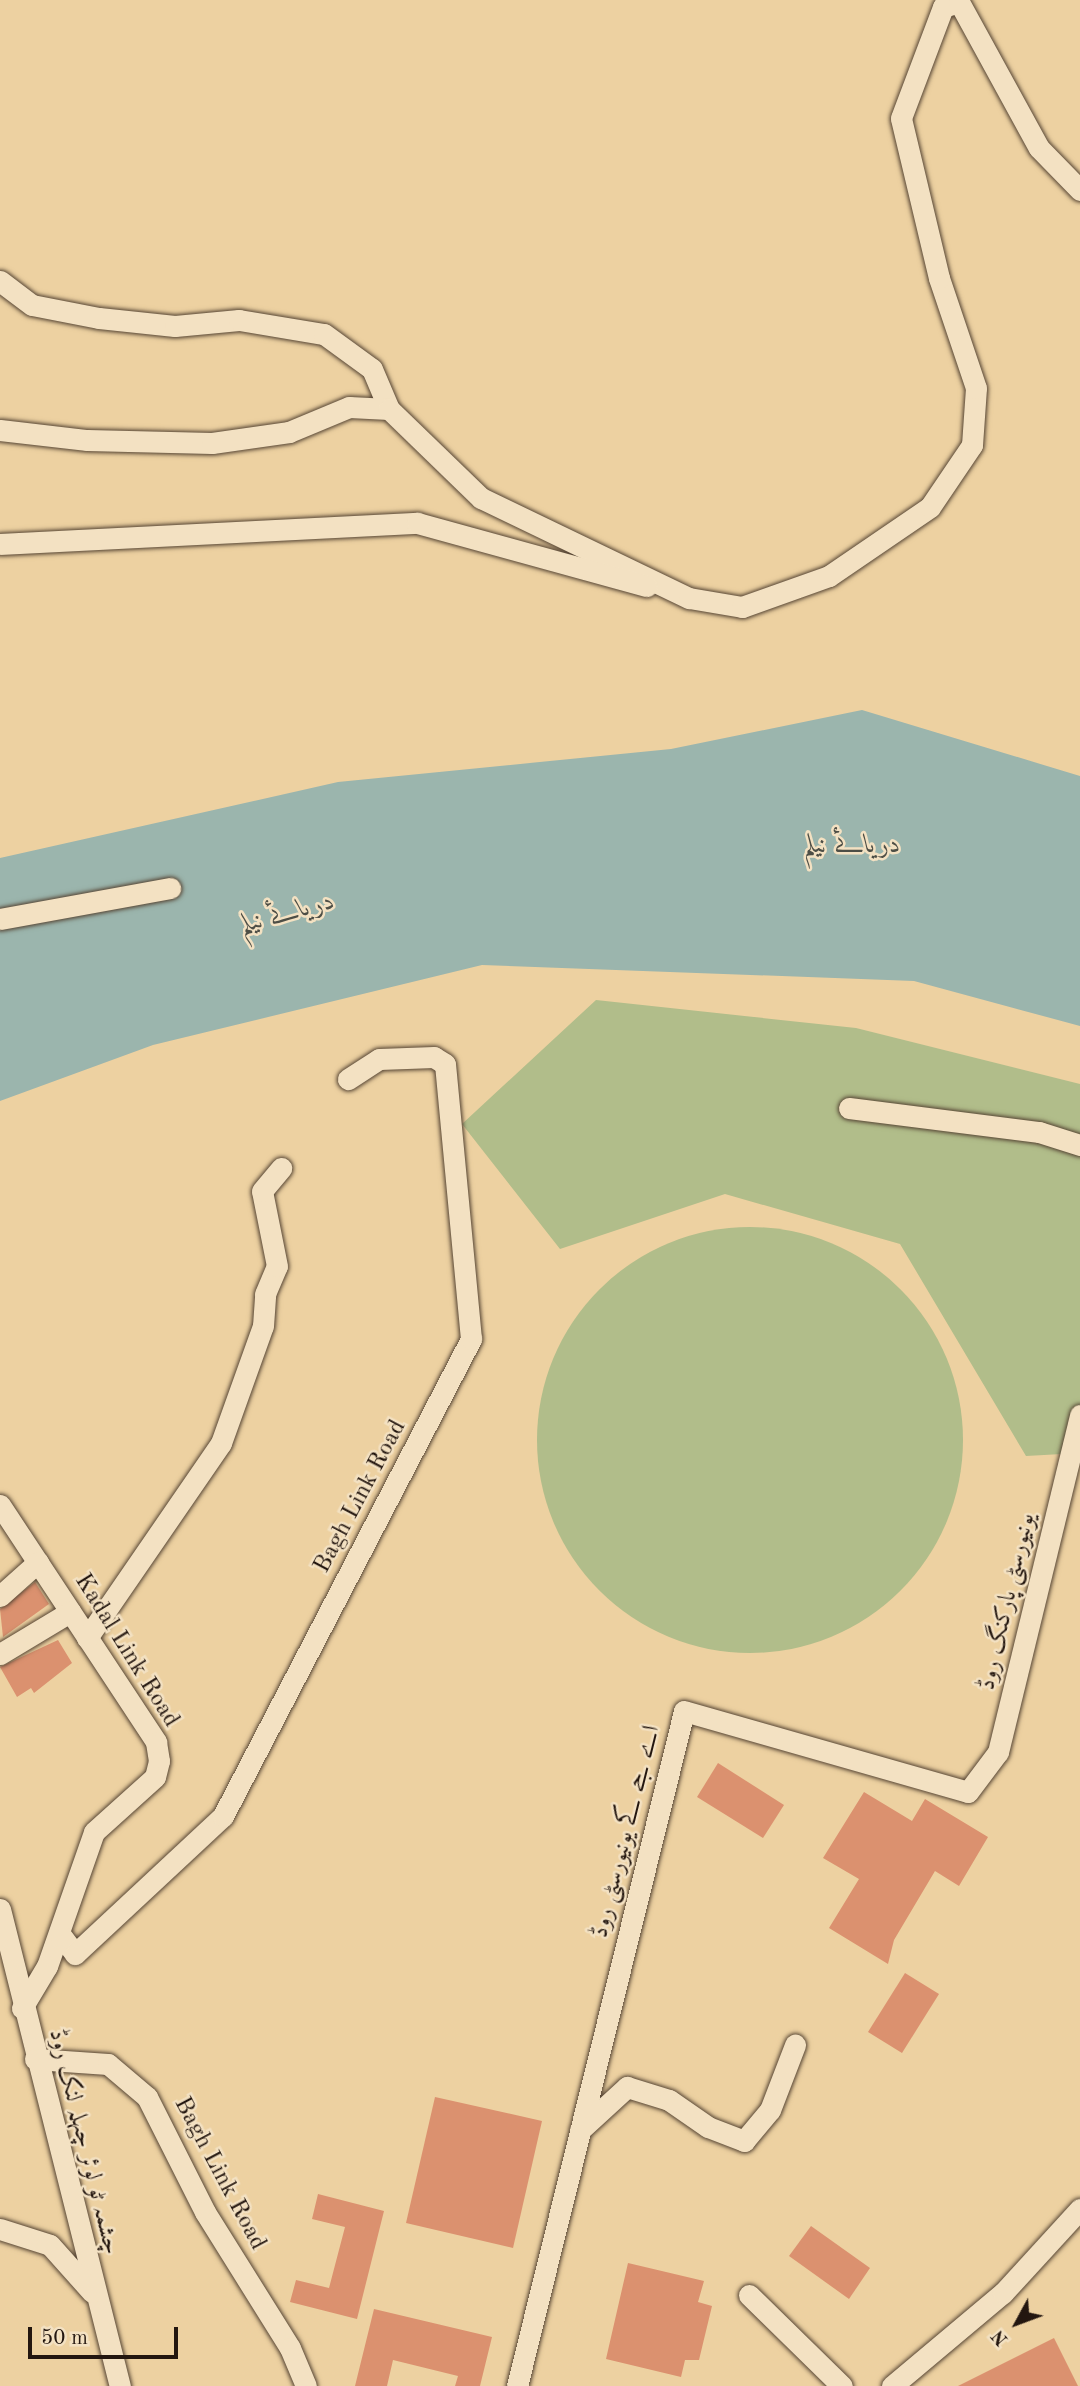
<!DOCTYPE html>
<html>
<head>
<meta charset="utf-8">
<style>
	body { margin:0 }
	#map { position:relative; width:1080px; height:2386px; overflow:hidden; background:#edd1a1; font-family:"Old Standard TT",Amiri,serif }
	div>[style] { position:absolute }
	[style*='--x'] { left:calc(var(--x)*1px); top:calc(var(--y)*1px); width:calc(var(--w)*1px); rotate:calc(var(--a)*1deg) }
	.green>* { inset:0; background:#b1bd8a }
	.round { border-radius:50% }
	.water>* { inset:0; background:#9bb5ad }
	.building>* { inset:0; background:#db916f }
	.roads { filter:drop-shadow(0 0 2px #564534) drop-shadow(0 0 2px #564534) }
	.minor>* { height:21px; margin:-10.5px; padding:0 10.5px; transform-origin:10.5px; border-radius:10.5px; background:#f3e1c2 }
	span { translate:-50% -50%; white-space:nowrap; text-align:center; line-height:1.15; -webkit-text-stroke:5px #f3e1c2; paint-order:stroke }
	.street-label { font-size:24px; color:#23160f }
	.water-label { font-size:26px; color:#4d4e46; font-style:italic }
	.north { position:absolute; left:982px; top:2288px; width:70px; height:70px; -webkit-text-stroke:5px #f3e1c2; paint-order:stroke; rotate:229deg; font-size:19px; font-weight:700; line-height:28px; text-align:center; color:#23160f }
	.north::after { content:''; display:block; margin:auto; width:24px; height:32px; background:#23160f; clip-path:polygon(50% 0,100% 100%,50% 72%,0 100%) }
	.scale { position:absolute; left:28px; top:2327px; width:150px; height:32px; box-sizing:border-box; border:4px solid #23160f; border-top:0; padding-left:9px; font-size:21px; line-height:24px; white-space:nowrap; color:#23160f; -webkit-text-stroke:5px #f3e1c2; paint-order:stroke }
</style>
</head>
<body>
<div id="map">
	<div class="green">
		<div style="clip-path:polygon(596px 1000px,856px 1028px,1080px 1084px,1080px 1453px,1026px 1456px,900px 1244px,725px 1194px,560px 1249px,462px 1124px)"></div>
		<div class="round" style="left:537px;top:1227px;width:426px;height:426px"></div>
	</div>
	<div class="water">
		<div style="clip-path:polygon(862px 710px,1080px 776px,1080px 1026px,914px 981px,482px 965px,153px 1045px,0 1101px,0 858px,338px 782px,671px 749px)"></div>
	</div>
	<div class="building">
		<div style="clip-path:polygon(35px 1582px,49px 1604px,3px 1637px,0 1609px)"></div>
		<div style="clip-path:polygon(58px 1640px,72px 1663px,34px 1693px,31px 1688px,17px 1697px,0 1667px)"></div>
		<div style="clip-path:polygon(718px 1763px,784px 1805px,763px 1838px,697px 1797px)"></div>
		<div style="clip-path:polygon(864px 1792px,912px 1821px,925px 1799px,988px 1837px,959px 1886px,935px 1871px,894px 1940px,888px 1964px,829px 1928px,859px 1879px,823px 1858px)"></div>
		<div style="clip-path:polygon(905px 1973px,939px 1994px,902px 2053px,868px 2032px)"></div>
		<div style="clip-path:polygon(435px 2097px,542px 2121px,513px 2248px,406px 2223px)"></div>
		<div style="clip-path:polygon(318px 2194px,384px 2211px,357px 2319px,290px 2302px,296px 2280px,329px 2288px,345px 2227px,312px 2219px)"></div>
		<div style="clip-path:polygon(811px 2226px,870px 2268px,849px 2299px,789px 2256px)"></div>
		<div style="clip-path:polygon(628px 2263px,704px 2281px,698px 2302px,712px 2306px,699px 2360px,685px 2360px,681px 2377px,606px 2359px)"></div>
		<div style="clip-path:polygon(374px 2309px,492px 2337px,480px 2386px,455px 2386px,458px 2376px,393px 2360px,387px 2386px,355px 2386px)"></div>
		<div style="clip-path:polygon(1054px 2338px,1078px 2386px,958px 2386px)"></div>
	</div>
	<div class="roads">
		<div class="minor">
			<div style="--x:0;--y:281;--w:40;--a:37"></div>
			<div style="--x:32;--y:305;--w:68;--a:11"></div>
			<div style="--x:99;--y:318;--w:76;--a:6"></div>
			<div style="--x:175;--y:326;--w:64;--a:-5.4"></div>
			<div style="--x:239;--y:320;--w:86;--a:9.4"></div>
			<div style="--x:324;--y:334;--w:59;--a:36.1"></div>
			<div style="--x:372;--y:369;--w:43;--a:67"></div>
			<div style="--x:0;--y:430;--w:88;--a:6.6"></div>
			<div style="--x:87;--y:440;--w:125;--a:1.4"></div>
			<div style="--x:212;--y:443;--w:78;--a:-8.1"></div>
			<div style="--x:289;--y:432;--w:65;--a:-22.6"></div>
			<div style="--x:349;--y:407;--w:40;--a:2.9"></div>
			<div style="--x:389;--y:409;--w:128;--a:44.1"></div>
			<div style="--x:481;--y:498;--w:231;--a:25.7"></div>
			<div style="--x:689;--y:598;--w:54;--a:9.6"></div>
			<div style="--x:742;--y:607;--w:92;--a:-19.6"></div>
			<div style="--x:829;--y:576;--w:122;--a:-34.3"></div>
			<div style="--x:930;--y:507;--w:75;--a:-55.9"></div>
			<div style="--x:972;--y:445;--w:57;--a:-86"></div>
			<div style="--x:976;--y:388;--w:116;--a:-108.6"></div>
			<div style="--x:939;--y:278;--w:164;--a:-103.4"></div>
			<div style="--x:901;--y:118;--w:119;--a:-69.3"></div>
			<div style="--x:943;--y:7;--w:17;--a:-17"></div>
			<div style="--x:959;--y:2;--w:166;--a:61.3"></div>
			<div style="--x:1039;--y:148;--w:59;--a:45.7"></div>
			<div style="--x:0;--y:544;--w:418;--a:-2.9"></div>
			<div style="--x:417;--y:523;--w:238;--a:15.4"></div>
			<div style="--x:0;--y:919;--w:173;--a:-10.3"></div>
			<div style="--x:849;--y:1108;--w:192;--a:7.2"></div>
			<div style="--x:1039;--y:1132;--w:43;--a:17.6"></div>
			<div style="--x:0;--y:1505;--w:284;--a:56.6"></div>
			<div style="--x:156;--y:1742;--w:19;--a:81"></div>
			<div style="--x:159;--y:1761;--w:16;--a:104"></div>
			<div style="--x:155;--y:1777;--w:82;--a:138"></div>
			<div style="--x:94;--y:1832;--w:142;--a:109.3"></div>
			<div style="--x:47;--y:1966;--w:49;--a:120.8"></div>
			<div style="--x:0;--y:1596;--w:51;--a:-41.8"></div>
			<div style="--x:87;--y:1638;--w:237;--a:-55.5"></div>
			<div style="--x:221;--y:1443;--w:124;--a:-70.3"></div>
			<div style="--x:263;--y:1326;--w:32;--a:-86"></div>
			<div style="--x:265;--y:1294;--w:30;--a:-67"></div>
			<div style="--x:277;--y:1266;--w:76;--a:-101.3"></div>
			<div style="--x:262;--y:1191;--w:30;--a:-50"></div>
			<div style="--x:0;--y:1654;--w:82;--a:-31"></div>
			<div style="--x:0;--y:1909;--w:492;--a:75.9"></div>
			<div style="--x:60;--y:1934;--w:25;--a:53"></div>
			<div style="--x:75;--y:1954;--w:202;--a:-43"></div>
			<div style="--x:223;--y:1816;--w:538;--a:-62.53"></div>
			<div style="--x:471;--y:1339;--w:276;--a:-95.4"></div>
			<div style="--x:445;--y:1064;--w:13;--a:-148"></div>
			<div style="--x:434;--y:1057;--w:55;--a:177.9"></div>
			<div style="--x:379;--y:1059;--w:37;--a:147"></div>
			<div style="--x:35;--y:2059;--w:73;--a:3.9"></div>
			<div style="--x:108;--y:2064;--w:51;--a:40.2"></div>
			<div style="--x:147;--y:2097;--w:129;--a:63.2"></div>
			<div style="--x:205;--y:2212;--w:160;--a:58"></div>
			<div style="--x:290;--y:2348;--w:41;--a:67.2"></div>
			<div style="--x:580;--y:2130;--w:64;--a:-42.5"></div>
			<div style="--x:627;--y:2087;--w:44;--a:17.2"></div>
			<div style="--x:669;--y:2100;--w:47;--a:34.7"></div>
			<div style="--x:708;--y:2127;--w:39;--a:21"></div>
			<div style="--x:744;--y:2141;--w:40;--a:-50"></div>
			<div style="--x:770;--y:2110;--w:70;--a:-69"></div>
			<div style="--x:0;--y:2229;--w:52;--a:17.7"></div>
			<div style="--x:50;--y:2245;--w:63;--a:48.2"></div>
			<div style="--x:749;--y:2295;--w:130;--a:44.4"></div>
			<div style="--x:517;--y:2386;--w:695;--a:-76.1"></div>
			<div style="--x:684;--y:1711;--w:295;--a:15.9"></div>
			<div style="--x:968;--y:1792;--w:50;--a:-53.1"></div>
			<div style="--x:998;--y:1752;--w:347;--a:-76.3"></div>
			<div style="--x:892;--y:2386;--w:145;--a:-40"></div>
			<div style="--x:1003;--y:2293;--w:114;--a:-47.5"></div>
		</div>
	</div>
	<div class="street-label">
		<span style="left:361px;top:1497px;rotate:-62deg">Bagh Link Road</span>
		<span style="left:1008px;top:1602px;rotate:-77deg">یونیورسٹی پارکنگ روڈ</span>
		<span style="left:126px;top:1651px;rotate:58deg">Kadal Link Road</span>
		<span style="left:627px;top:1832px;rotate:-76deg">اے جے کے یونیورسٹی روڈ</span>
		<span style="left:83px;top:2142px;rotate:76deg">چشمہ ٹو لوئر چہلہ لنک روڈ</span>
		<span style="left:219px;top:2174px;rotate:62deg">Bagh Link Road</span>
	</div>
	<div class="water-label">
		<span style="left:852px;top:846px">دریائے نیلم</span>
		<span style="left:287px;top:914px;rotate:-15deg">دریائے نیلم</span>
	</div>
	<div class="north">N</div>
	<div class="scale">50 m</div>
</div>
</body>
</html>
